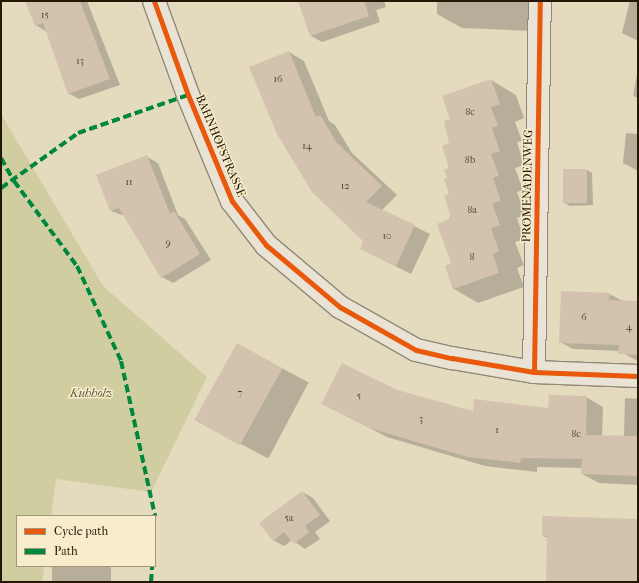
<!DOCTYPE html>
<style>
body{margin:0}
#map{position:relative;width:639px;height:583px;overflow:hidden;background:#e4dabe;font-family:"IM FELL French Canon",serif}
div>[style]{position:absolute}
.green>*{inset:0;background:#d0cda0}
.shadow>*{inset:0;background:#0003;transform-origin:0 0}
.building>*{inset:0;background:#d2c2ae;transform-origin:0 0}
.roads{filter:drop-shadow(1px 0 #908977) drop-shadow(-1px 0 #908977) drop-shadow(0 1px #908977) drop-shadow(0 -1px #908977)}
.minor>*{height:22px;margin:-11px;padding:0 11px;transform-origin:11px;border-radius:11px;background:#e8e3d5}
.quiet>*{height:4px;margin-top:-2px;transform-origin:0;background:repeating-linear-gradient(90deg,#00873e 0 8px,transparent 0 12px)}
.cycleway>*{height:5px;margin:-2.5px;padding:0 2.5px;transform-origin:2.5px;border-radius:2.5px;background:#e8590c}
span{translate:-50% -50%;white-space:nowrap;text-align:center;line-height:1.15;-webkit-text-stroke:3px #f7eccb;paint-order:stroke}
.number-label{font-size:10px;color:#52422f}
.number-label span{-webkit-text-stroke-width:0}
.street-label{font-size:12px;color:#261604}
.park-label{font-size:12px;color:#5c5232;font-style:italic}
.frame{position:absolute;inset:0;border:2px solid #261604;pointer-events:none}
.legend{position:absolute;left:16px;top:515px;width:140px;height:52px;box-sizing:border-box;background:#f7eccb;border:1px solid #a3967b;margin:0;padding:5px 7px;list-style:none;font-size:12px;color:#261604}
.legend li{display:flex;align-items:center;gap:8px;height:20px}
.legend b{width:20px;border:1px solid #a3967b}
</style>
<div id="map">
<div class="green">
<i style="clip-path:polygon(1px 114px,103px 286px,207px 377px,151px 492px,56px 479px,51px 516px,17px 516px,17px 566px,44px 566px,42px 582px,1px 582px)"></i>
</div>
<div class="shadow">
<i style="clip-path:polygon(26px 1px,87px 1px,120px 85px,79px 99px,68px 93px,47px 32px,36px 25px)"></i>
<i style="clip-path:polygon(299px 1px,384px 1px,386px 7px,376px 10px,380px 22px,322px 42px,311px 36px)"></i>
<i style="clip-path:polygon(437px 1px,533px 1px,532px 31px,462px 28px,437px 14px)"></i>
<i style="clip-path:polygon(630px 1px,638px 1px,638px 41px,622px 33px)"></i>
<i style="clip-path:polygon(289px 52px,304px 61px,329px 121px,335px 125px,352px 153px,397px 195px,382px 210px,430px 234px,411px 274px,361px 249px,365px 241px)"></i>
<i style="clip-path:polygon(638px 68px,638px 98px,633px 96px)"></i>
<i style="clip-path:polygon(491px 80px,516px 95px,524px 118px,515px 122px,522px 141px,517px 142px,524px 165px,515px 168px,523px 190px,517px 192px,525px 215px,517px 218px,524px 239px,515px 242px,524px 265px,517px 268px,524px 287px,478px 303px,454px 289px,448px 178px,451px 120px)"></i>
<i style="clip-path:polygon(626px 133px,638px 134px,638px 171px,623px 163px)"></i>
<i style="clip-path:polygon(147px 157px,158px 163px,178px 215px,185px 219px,211px 260px,173px 283px,162px 277px,125px 216px,111px 211px)"></i>
<i style="clip-path:polygon(587px 170px,592px 173px,593px 205px,570px 206px,565px 203px)"></i>
<i style="clip-path:polygon(609px 294px,623px 301px,638px 302px,638px 361px,619px 351px,573px 349px,560px 342px)"></i>
<i style="left:238px;top:345px;width:80px;height:86px;rotate:28deg"></i>
<i style="clip-path:polygon(397px 391px,474px 413px,549px 409px,586px 397px,603px 407px,602px 436px,624px 437px,625px 398px,638px 399px,638px 582px,547px 582px,548px 538px,543px 536px,638px 520px,638px 485px,599px 483px,582px 474px,583px 468px,537px 467px,537px 472px,485px 466px,387px 437px,323px 404px)"></i>
<i style="clip-path:polygon(302px 492px,313px 498px,330px 521px,315px 532px,320px 539px,305px 549px,292px 540px,284px 546px,273px 540px)"></i>
<i style="left:52px;top:566px;width:59px;height:16px"></i>
</div>
<div class="building">
<i style="clip-path:polygon(25px 1px,80px 1px,110px 79px,68px 94px,43px 23px,35px 26px)"></i>
<i style="clip-path:polygon(298px 1px,364px 1px,369px 16px,310px 36px)"></i>
<i style="clip-path:polygon(289px 51px,316px 117px,320px 115px,337px 143px,382px 186px,366px 202px,415px 225px,396px 266px,360px 249px,363px 241px,312px 192px,277px 134px,249px 67px)"></i>
<i style="clip-path:polygon(491px 79px,500px 104px,491px 107px,498px 126px,492px 128px,500px 151px,491px 154px,499px 176px,493px 178px,501px 201px,492px 203px,500px 225px,491px 228px,499px 251px,493px 254px,499px 273px,453px 289px,445px 266px,451px 263px,437px 224px,451px 218px,444px 195px,449px 194px,444px 179px,447px 178px,444px 170px,449px 168px,442px 146px,449px 143px,444px 121px,450px 119px,442px 96px)"></i>
<i style="clip-path:polygon(147px 155px,170px 214px,174px 211px,200px 254px,161px 278px,119px 208px,110px 211px,96px 175px)"></i>
<i style="left:563px;top:169px;width:24px;height:34px"></i>
<i style="clip-path:polygon(561px 291px,610px 293px,609px 300px,638px 301px,638px 355px,618px 354px,619px 345px,559px 343px)"></i>
<i style="left:237px;top:343px;width:52px;height:88px;rotate:29deg"></i>
<i style="clip-path:polygon(342px 363px,397px 390px,473px 411px,474px 399px,548px 408px,549px 395px,587px 396px,586px 435px,638px 436px,638px 476px,581px 474px,582px 459px,521px 458px,520px 463px,468px 457px,369px 428px,321px 404px)"></i>
<i style="clip-path:polygon(302px 491px,320px 515px,305px 526px,309px 532px,294px 544px,284px 532px,273px 541px,259px 523px)"></i>
<i style="clip-path:polygon(542px 516px,638px 519px,638px 582px,546px 582px,547px 536px,542px 536px)"></i>
</div>
<div class="roads">
<div class="minor">
<i style="left:154px;top:1px;width:100px;rotate:70.1deg"></i>
<i style="left:188px;top:95px;width:115px;rotate:67.5deg"></i>
<i style="left:232px;top:201px;width:56px;rotate:52.3deg"></i>
<i style="left:266px;top:245px;width:97px;rotate:40deg"></i>
<i style="left:340px;top:307px;width:87px;rotate:29.5deg"></i>
<i style="left:416px;top:350px;width:37px;rotate:13deg"></i>
<i style="left:452px;top:358px;width:83px;rotate:9.7deg"></i>
<i style="left:534px;top:372px;width:104px;rotate:2.2deg"></i>
<i style="left:534px;top:372px;width:371px;rotate:-89.1deg"></i>
</div>
</div>
<div class="quiet">
<i style="left:1px;top:158px;width:26px;rotate:61deg"></i>
<i style="left:14px;top:181px;width:106px;rotate:53.5deg"></i>
<i style="left:77px;top:266px;width:105px;rotate:65.1deg"></i>
<i style="left:121px;top:361px;width:159px;rotate:77.6deg"></i>
<i style="left:1px;top:188px;width:95px;rotate:-35.5deg"></i>
<i style="left:78px;top:133px;width:116px;rotate:-19.1deg"></i>
<i style="left:151px;top:582px;width:16px;rotate:-86deg"></i>
</div>
<div class="cycleway">
<i style="left:154px;top:1px;width:100px;rotate:70.1deg"></i>
<i style="left:188px;top:95px;width:115px;rotate:67.5deg"></i>
<i style="left:232px;top:201px;width:56px;rotate:52.3deg"></i>
<i style="left:266px;top:245px;width:97px;rotate:40deg"></i>
<i style="left:340px;top:307px;width:87px;rotate:29.5deg"></i>
<i style="left:416px;top:350px;width:37px;rotate:13deg"></i>
<i style="left:452px;top:358px;width:83px;rotate:9.7deg"></i>
<i style="left:534px;top:372px;width:104px;rotate:2.2deg"></i>
<i style="left:534px;top:372px;width:371px;rotate:-89.1deg"></i>
</div>
<div class="number-label">
<span style="left:45px;top:16px">15</span>
<span style="left:80px;top:62px">13</span>
<span style="left:278px;top:80px">16</span>
<span style="left:470px;top:113px">8c</span>
<span style="left:307px;top:147px">14</span>
<span style="left:470px;top:161px">8b</span>
<span style="left:129px;top:183px">11</span>
<span style="left:345px;top:187px">12</span>
<span style="left:472px;top:211px">8a</span>
<span style="left:387px;top:237px">10</span>
<span style="left:168px;top:244px">9</span>
<span style="left:472px;top:258px">8</span>
<span style="left:584px;top:318px">6</span>
<span style="left:629px;top:328px">4</span>
<span style="left:240px;top:394px">7</span>
<span style="left:359px;top:397px">5</span>
<span style="left:421px;top:420px">3</span>
<span style="left:497px;top:431px">1</span>
<span style="left:576px;top:435px">8c</span>
<span style="left:289px;top:519px">5a</span>
</div>
<div class="street-label">
<span style="left:220px;top:146px;rotate:67deg">BAHNHOFSTRASSE</span>
<span style="left:528px;top:186px;rotate:-89deg">PROMENADENWEG</span>
</div>
<div class="park-label">
<span style="left:91px;top:394px">Kuhholz</span>
</div>
<div class="frame"></div>
<ul class="legend">
<li><b style="height:5px;background:#e8590c"></b>Cycle path</li>
<li><b style="height:5px;background:#00873e"></b>Path</li>
</ul>
</div>
